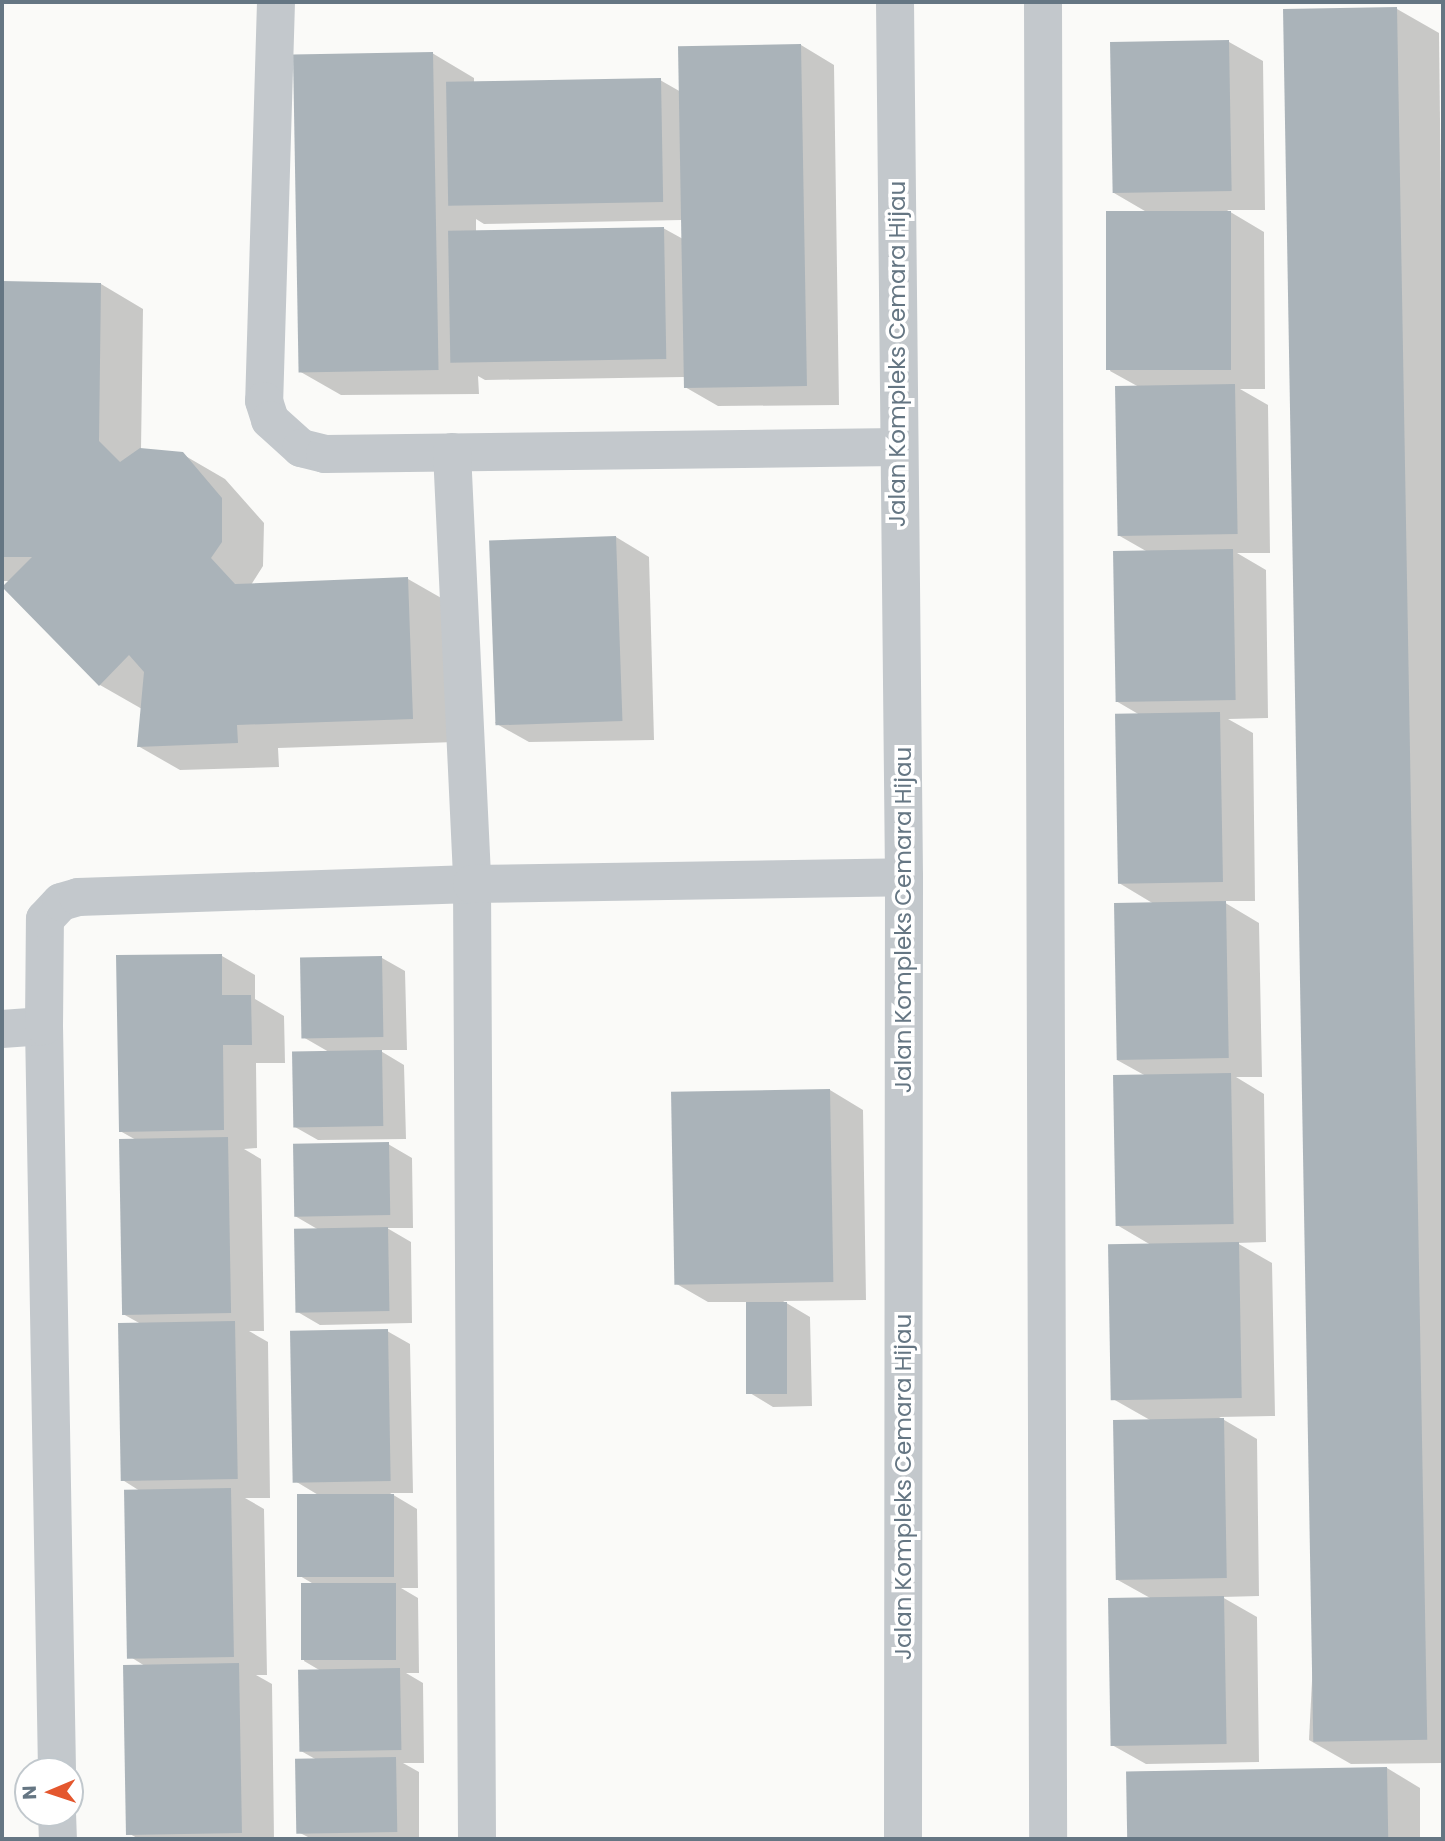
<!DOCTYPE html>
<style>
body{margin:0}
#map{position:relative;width:1445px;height:1841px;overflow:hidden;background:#fafaf8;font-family:Poppins,sans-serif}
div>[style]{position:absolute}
.shadow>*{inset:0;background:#0003}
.building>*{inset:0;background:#aab3b9;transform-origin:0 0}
.minor>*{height:38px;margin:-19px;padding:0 19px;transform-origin:19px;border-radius:19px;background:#c3c8cc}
span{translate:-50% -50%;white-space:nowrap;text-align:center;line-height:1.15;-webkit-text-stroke:7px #fff;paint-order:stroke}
.street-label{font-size:23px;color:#657683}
.frame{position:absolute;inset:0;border:4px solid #657683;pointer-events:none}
.north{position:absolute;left:14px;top:1757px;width:70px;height:70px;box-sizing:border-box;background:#fff;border:2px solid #c1c8cd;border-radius:50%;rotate:268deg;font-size:19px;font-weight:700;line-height:28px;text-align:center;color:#657683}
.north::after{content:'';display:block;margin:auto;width:24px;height:32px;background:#e4572e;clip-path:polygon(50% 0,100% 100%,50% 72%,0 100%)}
</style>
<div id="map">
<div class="shadow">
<i style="clip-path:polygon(1397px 9px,1439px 33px,1443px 379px,1443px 1763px,1351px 1764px,1309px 1740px)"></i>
<i style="clip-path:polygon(1229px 42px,1263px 61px,1265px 210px,1227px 210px,1264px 232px,1265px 389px,1240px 389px,1268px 405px,1270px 553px,1237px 553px,1266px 570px,1268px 718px,1228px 719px,1253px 733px,1255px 901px,1222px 901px,1259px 923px,1262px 1077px,1236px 1077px,1264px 1094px,1266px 1242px,1237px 1243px,1272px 1263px,1275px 1416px,1219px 1417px,1257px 1439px,1259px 1596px,1222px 1597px,1257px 1617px,1259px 1762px,1146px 1764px,1112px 1745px,1152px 1599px,1116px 1579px,1150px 1420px,1113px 1399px,1151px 1245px,1117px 1225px,1146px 1076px,1117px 1060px,1154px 904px,1119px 883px,1140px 715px,1116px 701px,1146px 551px,1118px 535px,1139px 387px,1110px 371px,1150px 214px,1114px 193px)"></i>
<i style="clip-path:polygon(evenodd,801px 45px,834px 65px,839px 405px,718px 406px,685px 387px,684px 377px,485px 380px,478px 376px,479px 394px,341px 395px,299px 371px,432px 53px,474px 78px,474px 82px,660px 80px,681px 92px,801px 45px,476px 219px,484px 224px,682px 220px,683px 239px,663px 228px,476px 231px,476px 219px)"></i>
<i style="clip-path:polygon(2px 283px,101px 284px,143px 309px,141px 450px,182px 454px,225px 479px,264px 523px,263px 566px,251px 585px,408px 579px,450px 603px,455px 742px,278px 748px,279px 767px,180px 770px,138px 746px,142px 709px,100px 685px,10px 581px,2px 581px)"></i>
<i style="clip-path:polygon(616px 537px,649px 557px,654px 740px,529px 742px,495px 723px)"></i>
<i style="clip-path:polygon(222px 956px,255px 975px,255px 999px,284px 1016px,285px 1063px,256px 1063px,257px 1148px,244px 1149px,261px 1159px,264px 1331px,249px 1331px,268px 1342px,270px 1498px,245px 1498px,264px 1509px,267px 1675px,256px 1675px,272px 1684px,274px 1839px,139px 1839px,128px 1833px,145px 1666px,129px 1656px,140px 1491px,121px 1479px,141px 1324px,123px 1314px,138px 1141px,120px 1131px)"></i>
<i style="clip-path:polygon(382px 958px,405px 971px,407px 1050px,379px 1050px,404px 1065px,406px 1139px,318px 1140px,295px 1127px,329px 1052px,303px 1037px)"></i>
<i style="clip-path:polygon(830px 1090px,863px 1110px,866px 1300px,783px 1301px,810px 1317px,812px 1406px,773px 1407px,750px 1393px,748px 1302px,708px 1302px,675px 1283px)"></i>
<i style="clip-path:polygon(388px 1144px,412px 1158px,413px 1228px,387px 1228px,411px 1242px,412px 1323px,320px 1325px,296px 1311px,319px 1230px,295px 1216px)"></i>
<i style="clip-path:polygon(387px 1331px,410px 1344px,413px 1493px,390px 1493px,417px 1509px,418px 1588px,401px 1588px,418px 1598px,419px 1673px,406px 1673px,423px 1683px,424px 1763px,403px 1763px,419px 1772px,419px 1839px,312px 1839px,298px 1832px,317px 1760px,301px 1751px,321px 1671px,304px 1661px,317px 1586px,300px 1576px,320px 1496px,295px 1481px)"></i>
<i style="clip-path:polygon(1387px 1768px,1420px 1788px,1420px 1839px,1129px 1839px,1128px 1772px)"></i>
</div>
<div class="building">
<i style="left:1397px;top:7px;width:1733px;height:114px;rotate:89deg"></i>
<i style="left:1229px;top:40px;width:151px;height:119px;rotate:89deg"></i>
<i style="left:801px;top:44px;width:342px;height:123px;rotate:89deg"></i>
<i style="left:433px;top:52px;width:318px;height:140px;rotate:89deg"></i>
<i style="left:661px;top:78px;width:124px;height:215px;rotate:89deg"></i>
<i style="left:1231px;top:211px;width:159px;height:125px;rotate:90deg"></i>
<i style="left:664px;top:227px;width:132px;height:216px;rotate:89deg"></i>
<i style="clip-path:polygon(2px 281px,101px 283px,99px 441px,120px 462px,140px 448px,183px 452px,222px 498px,222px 542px,211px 558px,235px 584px,408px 577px,413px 719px,237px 725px,238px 743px,137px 747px,144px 672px,129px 655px,99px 686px,2px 587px,32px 557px,2px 557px)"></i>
<i style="left:1235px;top:384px;width:150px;height:120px;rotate:89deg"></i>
<i style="left:616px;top:536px;width:185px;height:127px;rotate:88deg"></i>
<i style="left:1233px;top:549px;width:151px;height:120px;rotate:89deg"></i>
<i style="left:1220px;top:712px;width:170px;height:105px;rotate:89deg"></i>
<i style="left:1226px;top:901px;width:157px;height:112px;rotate:89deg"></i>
<i style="clip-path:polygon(222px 954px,222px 995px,251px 995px,252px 1045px,223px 1045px,224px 1130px,119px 1132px,116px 955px)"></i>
<i style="left:382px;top:956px;width:81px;height:82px;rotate:89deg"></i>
<i style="left:382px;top:1050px;width:76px;height:90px;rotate:89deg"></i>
<i style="left:1231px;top:1073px;width:151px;height:118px;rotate:89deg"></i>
<i style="left:830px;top:1089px;width:193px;height:159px;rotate:89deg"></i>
<i style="left:228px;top:1137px;width:176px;height:109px;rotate:89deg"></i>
<i style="left:389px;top:1142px;width:73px;height:96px;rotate:89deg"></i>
<i style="left:388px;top:1227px;width:84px;height:94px;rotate:89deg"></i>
<i style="left:1239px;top:1242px;width:156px;height:131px;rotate:89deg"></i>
<i style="left:746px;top:1302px;width:41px;height:92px"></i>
<i style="left:235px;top:1321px;width:158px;height:117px;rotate:89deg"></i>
<i style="left:388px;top:1329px;width:152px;height:98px;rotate:89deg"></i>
<i style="left:1224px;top:1418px;width:160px;height:111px;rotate:89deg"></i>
<i style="left:231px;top:1488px;width:169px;height:107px;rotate:89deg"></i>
<i style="left:297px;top:1494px;width:97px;height:83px"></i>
<i style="left:396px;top:1583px;width:77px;height:95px;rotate:90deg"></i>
<i style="left:1224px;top:1596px;width:148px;height:116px;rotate:89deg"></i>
<i style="left:239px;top:1663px;width:170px;height:116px;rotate:89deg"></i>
<i style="left:400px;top:1668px;width:82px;height:102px;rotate:89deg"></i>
<i style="left:396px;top:1757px;width:75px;height:101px;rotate:89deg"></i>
<i style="left:1387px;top:1767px;width:72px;height:261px;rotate:89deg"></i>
</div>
<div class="minor">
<i style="left:276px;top:2px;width:399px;rotate:91.7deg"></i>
<i style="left:264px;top:401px;width:20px;rotate:72deg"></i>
<i style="left:270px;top:420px;width:42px;rotate:42.1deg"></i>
<i style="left:301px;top:448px;width:25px;rotate:14deg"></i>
<i style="left:325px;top:454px;width:573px;rotate:-0.7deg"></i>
<i style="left:895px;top:2px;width:875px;rotate:89.41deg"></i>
<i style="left:904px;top:877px;width:962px;rotate:90.06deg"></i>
<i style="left:1043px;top:2px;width:1837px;rotate:89.84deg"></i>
<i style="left:452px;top:452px;width:432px;rotate:87.3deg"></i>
<i style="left:472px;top:884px;width:955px;rotate:89.7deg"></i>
<i style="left:44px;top:1026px;width:745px;rotate:89deg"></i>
<i style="left:2px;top:1029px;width:42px;rotate:-4.1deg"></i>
<i style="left:44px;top:1026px;width:107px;rotate:-89.5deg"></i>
<i style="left:45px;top:919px;width:23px;rotate:-47deg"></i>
<i style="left:61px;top:902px;width:18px;rotate:-16deg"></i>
<i style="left:78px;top:897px;width:394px;rotate:-1.9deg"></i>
<i style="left:472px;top:884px;width:432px;rotate:-0.9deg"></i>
<i style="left:57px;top:1813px;width:26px;rotate:88deg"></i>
</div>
<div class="street-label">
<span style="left:897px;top:354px;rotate:-90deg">Jalan Kompleks Cemara Hijau</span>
<span style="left:903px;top:920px;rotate:-90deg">Jalan Kompleks Cemara Hijau</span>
<span style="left:903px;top:1487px;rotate:-90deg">Jalan Kompleks Cemara Hijau</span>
</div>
<div class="frame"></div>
<div class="north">N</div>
</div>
